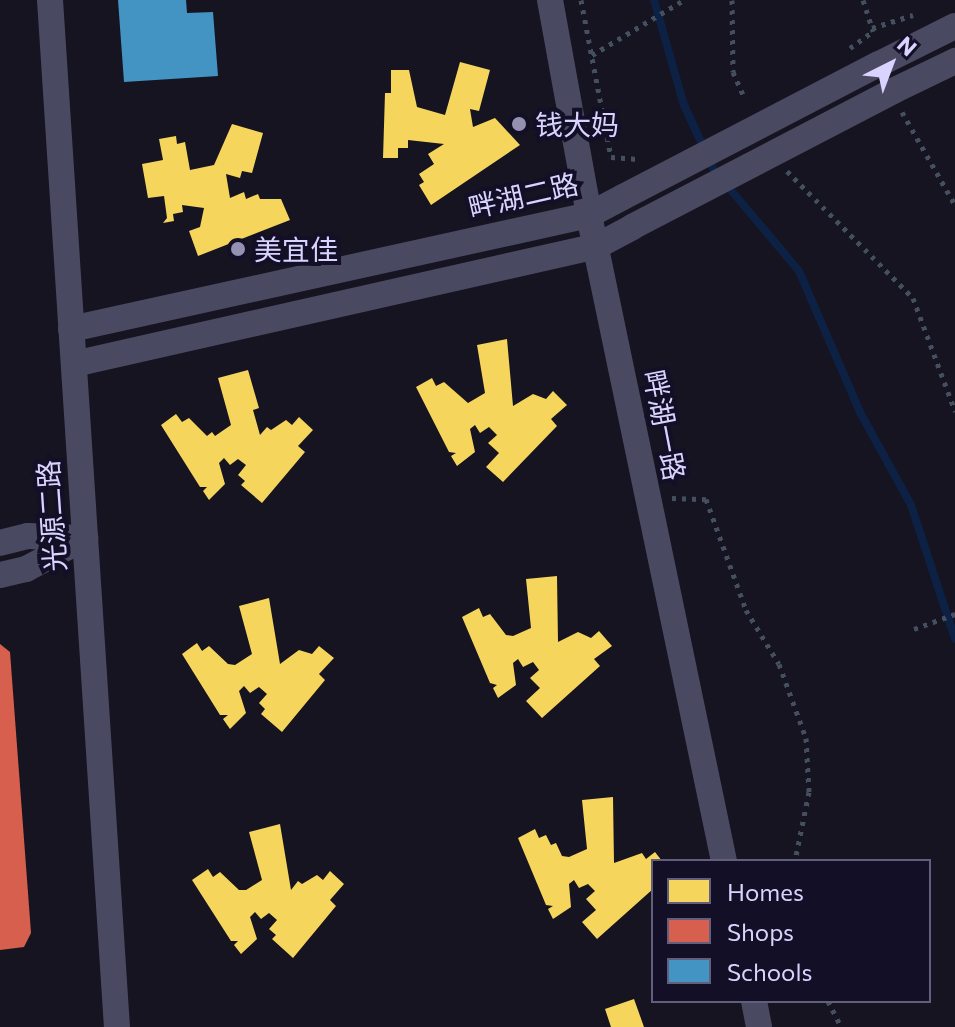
<!DOCTYPE html>
<meta charset="utf-8">
<style>
body{margin:0}
#map{position:relative;width:955px;height:1027px;overflow:hidden;background:#161421;font-family:Commissioner,"Noto Sans SC",sans-serif}
div>[style]{position:absolute}
.homes>*{inset:0;background:#f6d55c}
.shops>*{inset:0;background:#d6604d}
.schools>*{inset:0;background:#4393c3}
.stream>*{height:8px;margin:-4px;padding:0 4px;transform-origin:4px;border-radius:4px;background:#0d2144}
.path>*{height:5px;margin-top:-2.5px;transform-origin:0;background:repeating-linear-gradient(90deg,#44505f 0 4px,transparent 0 10px)}
.minor>*{height:26px;margin:-13px;padding:0 13px;transform-origin:13px;border-radius:13px;background:#4a4962}
.minor-bridge>*{height:26px;margin:-13px;padding:0 13px;transform-origin:13px;border-radius:13px;background:#4a4962}
.dots>*{width:22px;height:22px;translate:-50% -50%;box-sizing:border-box;border:4px solid #130f26;border-radius:50%}
span{translate:-50% -50%;white-space:nowrap;text-align:center;line-height:1.15;-webkit-text-stroke:8px #130f26;paint-order:stroke}
.poi-label{font-size:28px;color:#d9d4ff}
.left{translate:0 -50%;text-align:left}
.street-label{font-size:28px;color:#d9d4ff}
.legend{position:absolute;left:651px;top:859px;width:280px;height:144px;box-sizing:border-box;background:#130f26;border:2px solid #625e7d;margin:0;padding:10px 14px;list-style:none;font-size:24px;color:#d9d4ff}
.legend li{display:flex;align-items:center;gap:16px;height:40px}
.legend b{width:40px;border:2px solid #625e7d}
.north{position:absolute;left:851px;top:24px;width:80px;height:80px;-webkit-text-stroke:6px #130f26;paint-order:stroke;rotate:42deg;font-size:22px;font-weight:700;line-height:32px;text-align:center;color:#d9d4ff}
.north::after{content:'';display:block;margin:auto;width:28px;height:36px;background:#d9d4ff;clip-path:polygon(50% 0,100% 100%,50% 72%,0 100%)}
</style>
<div id="map">
<div class="homes">
<i style="clip-path:polygon(460px 62px,490px 70px,479px 111px,470px 109px,473px 127px,495px 118px,520px 145px,431px 205px,419px 185px,424px 182px,419px 174px,434px 164px,428px 154px,444px 144px,408px 140px,408px 148px,398px 148px,398px 158px,383px 158px,385px 93px,391px 93px,391px 70px,409px 70px,417px 107px,445px 115px)"></i>
<i style="clip-path:polygon(232px 124px,263px 133px,252px 173px,242px 171px,240px 178px,226px 174px,230px 198px,244px 192px,246px 199px,258px 194px,260px 199px,281px 199px,290px 220px,198px 256px,189px 231px,200px 227px,204px 208px,182px 205px,183px 212px,173px 214px,174px 221px,163px 223px,167px 218px,164px 196px,148px 198px,142px 164px,163px 160px,159px 139px,176px 136px,177px 144px,185px 142px,190px 170px,214px 165px)"></i>
<i style="clip-path:polygon(507px 339px,513px 406px,533px 394px,546px 399px,553px 391px,567px 405px,551px 419px,557px 426px,503px 482px,486px 467px,499px 453px,488px 443px,497px 435px,489px 427px,480px 433px,475px 425px,470px 429px,475px 452px,457px 466px,451px 456px,456px 453px,449px 452px,416px 387px,432px 378px,436px 386px,444px 382px,468px 403px,485px 393px,477px 345px)"></i>
<i style="clip-path:polygon(248px 370px,259px 408px,253px 410px,260px 435px,267px 427px,271px 430px,286px 420px,292px 425px,299px 417px,313px 430px,298px 446px,305px 452px,262px 503px,241px 485px,245px 481px,238px 475px,246px 465px,238px 459px,230px 465px,224px 458px,219px 463px,225px 484px,209px 500px,203px 491px,207px 487px,200px 487px,161px 425px,176px 414px,182px 422px,189px 418px,207px 436px,212px 432px,215px 436px,231px 425px,218px 378px)"></i>
<i style="clip-path:polygon(557px 576px,558px 642px,578px 632px,591px 638px,599px 631px,612px 646px,594px 659px,600px 666px,542px 718px,526px 701px,540px 688px,530px 678px,539px 670px,533px 662px,523px 667px,518px 659px,513px 663px,516px 685px,498px 698px,493px 688px,497px 685px,490px 683px,462px 617px,479px 608px,483px 617px,490px 614px,506px 635px,513px 636px,531px 628px,526px 579px)"></i>
<i style="clip-path:polygon(269px 598px,280px 664px,299px 650px,312px 654px,319px 646px,334px 658px,319px 674px,325px 680px,282px 732px,261px 714px,265px 709px,259px 703px,267px 694px,259px 687px,250px 693px,244px 686px,239px 691px,246px 713px,230px 729px,223px 719px,228px 715px,220px 715px,182px 654px,197px 643px,202px 651px,209px 646px,228px 664px,235px 665px,252px 654px,239px 606px)"></i>
<i style="clip-path:polygon(613px 797px,614px 863px,642px 853px,646px 859px,655px 852px,662px 861px,653px 861px,653px 889px,597px 939px,582px 922px,596px 910px,586px 899px,595px 891px,588px 884px,579px 888px,574px 880px,569px 884px,571px 907px,553px 919px,548px 909px,553px 906px,546px 905px,518px 838px,535px 829px,539px 838px,546px 835px,551px 845px,556px 843px,562px 856px,569px 857px,587px 849px,582px 800px)"></i>
<i style="clip-path:polygon(280px 824px,291px 890px,298px 881px,302px 884px,317px 875px,323px 880px,330px 871px,344px 884px,330px 900px,336px 906px,293px 958px,272px 939px,276px 935px,269px 929px,277px 920px,269px 913px,261px 919px,255px 912px,250px 917px,257px 939px,241px 954px,234px 945px,238px 941px,231px 941px,192px 880px,208px 869px,213px 877px,220px 872px,239px 890px,246px 890px,262px 880px,249px 832px)"></i>
<i style="clip-path:polygon(634px 999px,644px 1027px,611px 1027px,605px 1009px)"></i>
</div>
<div class="shops">
<i style="clip-path:polygon(0 644px,10px 652px,31px 933px,24px 947px,0 950px)"></i>
</div>
<div class="schools">
<i style="clip-path:polygon(118px 0,186px 0,187px 13px,213px 12px,218px 76px,124px 82px)"></i>
</div>
<div class="stream">
<i style="left:654px;top:0;width:109px;rotate:74.1deg"></i>
<i style="left:684px;top:105px;width:72px;rotate:65.2deg"></i>
<i style="left:714px;top:170px;width:132px;rotate:49.9deg"></i>
<i style="left:799px;top:271px;width:156px;rotate:66.6deg"></i>
<i style="left:861px;top:414px;width:104px;rotate:61.2deg"></i>
<i style="left:911px;top:505px;width:141px;rotate:71.8deg"></i>
</div>
<div class="path">
<i style="left:581px;top:0;width:160px;rotate:79.2deg"></i>
<i style="left:611px;top:157px;width:27px;rotate:4deg"></i>
<i style="left:732px;top:0;width:72px;rotate:89.2deg"></i>
<i style="left:733px;top:72px;width:24px;rotate:66deg"></i>
<i style="left:863px;top:0;width:33px;rotate:72deg"></i>
<i style="left:872px;top:28px;width:43px;rotate:-17.6deg"></i>
<i style="left:850px;top:48px;width:29px;rotate:-36deg"></i>
<i style="left:592px;top:55px;width:107px;rotate:-30.9deg"></i>
<i style="left:902px;top:112px;width:107px;rotate:60.3deg"></i>
<i style="left:787px;top:171px;width:179px;rotate:45.2deg"></i>
<i style="left:913px;top:298px;width:121px;rotate:69.6deg"></i>
<i style="left:672px;top:498px;width:34px;rotate:2deg"></i>
<i style="left:706px;top:499px;width:118px;rotate:70.2deg"></i>
<i style="left:746px;top:610px;width:63px;rotate:58.6deg"></i>
<i style="left:779px;top:664px;width:79px;rotate:70deg"></i>
<i style="left:806px;top:738px;width:54px;rotate:86.8deg"></i>
<i style="left:809px;top:792px;width:70px;rotate:101.5deg"></i>
<i style="left:914px;top:629px;width:44px;rotate:-20.1deg"></i>
<i style="left:828px;top:1001px;width:29px;rotate:63deg"></i>
</div>
<div class="minor">
<i style="left:50px;top:0;width:1029px;rotate:86.27deg"></i>
<i style="left:550px;top:0;width:219px;rotate:79.7deg"></i>
<i style="left:589px;top:215px;width:660px;rotate:78.2deg"></i>
<i style="left:879px;top:64px;width:85px;rotate:-26.6deg"></i>
<i style="left:895px;top:90px;width:67px;rotate:-25.8deg"></i>
<i style="left:71px;top:329px;width:530px;rotate:-12.41deg"></i>
<i style="left:589px;top:215px;width:38px;rotate:-28deg"></i>
<i style="left:74px;top:364px;width:536px;rotate:-12.71deg"></i>
<i style="left:597px;top:246px;width:40px;rotate:-28deg"></i>
<i style="left:0;top:543px;width:29px;rotate:-14deg"></i>
<i style="left:28px;top:536px;width:53px;rotate:2.2deg"></i>
<i style="left:0;top:575px;width:27px;rotate:-13deg"></i>
<i style="left:26px;top:569px;width:67px;rotate:-27.7deg"></i>
<i style="left:754px;top:1001px;width:26px;rotate:79deg"></i>
</div>
<div class="minor-bridge">
<i style="left:623px;top:197px;width:288px;rotate:-27.5deg"></i>
<i style="left:632px;top:227px;width:297px;rotate:-27.5deg"></i>
</div>
<div class="dots">
<i style="left:519px;top:124px;background:#9591b1"></i>
<i style="left:238px;top:249px;background:#9591b1"></i>
</div>
<div class="poi-label">
<span class="left" style="left:535px;top:124px">钱大妈</span>
<span class="left" style="left:254px;top:249px">美宜佳</span>
</div>
<div class="street-label">
<span style="left:523px;top:195px;rotate:-13deg">畔湖二路</span>
<span style="left:665px;top:425px;rotate:79deg">畔湖一路</span>
<span style="left:51px;top:516px;rotate:-94deg">光源二路</span>
</div>
<ul class="legend">
<li><b style="height:22px;background:#f6d55c"></b>Homes</li>
<li><b style="height:22px;background:#d6604d"></b>Shops</li>
<li><b style="height:22px;background:#4393c3"></b>Schools</li>
</ul>
<div class="north">N</div>
</div>
